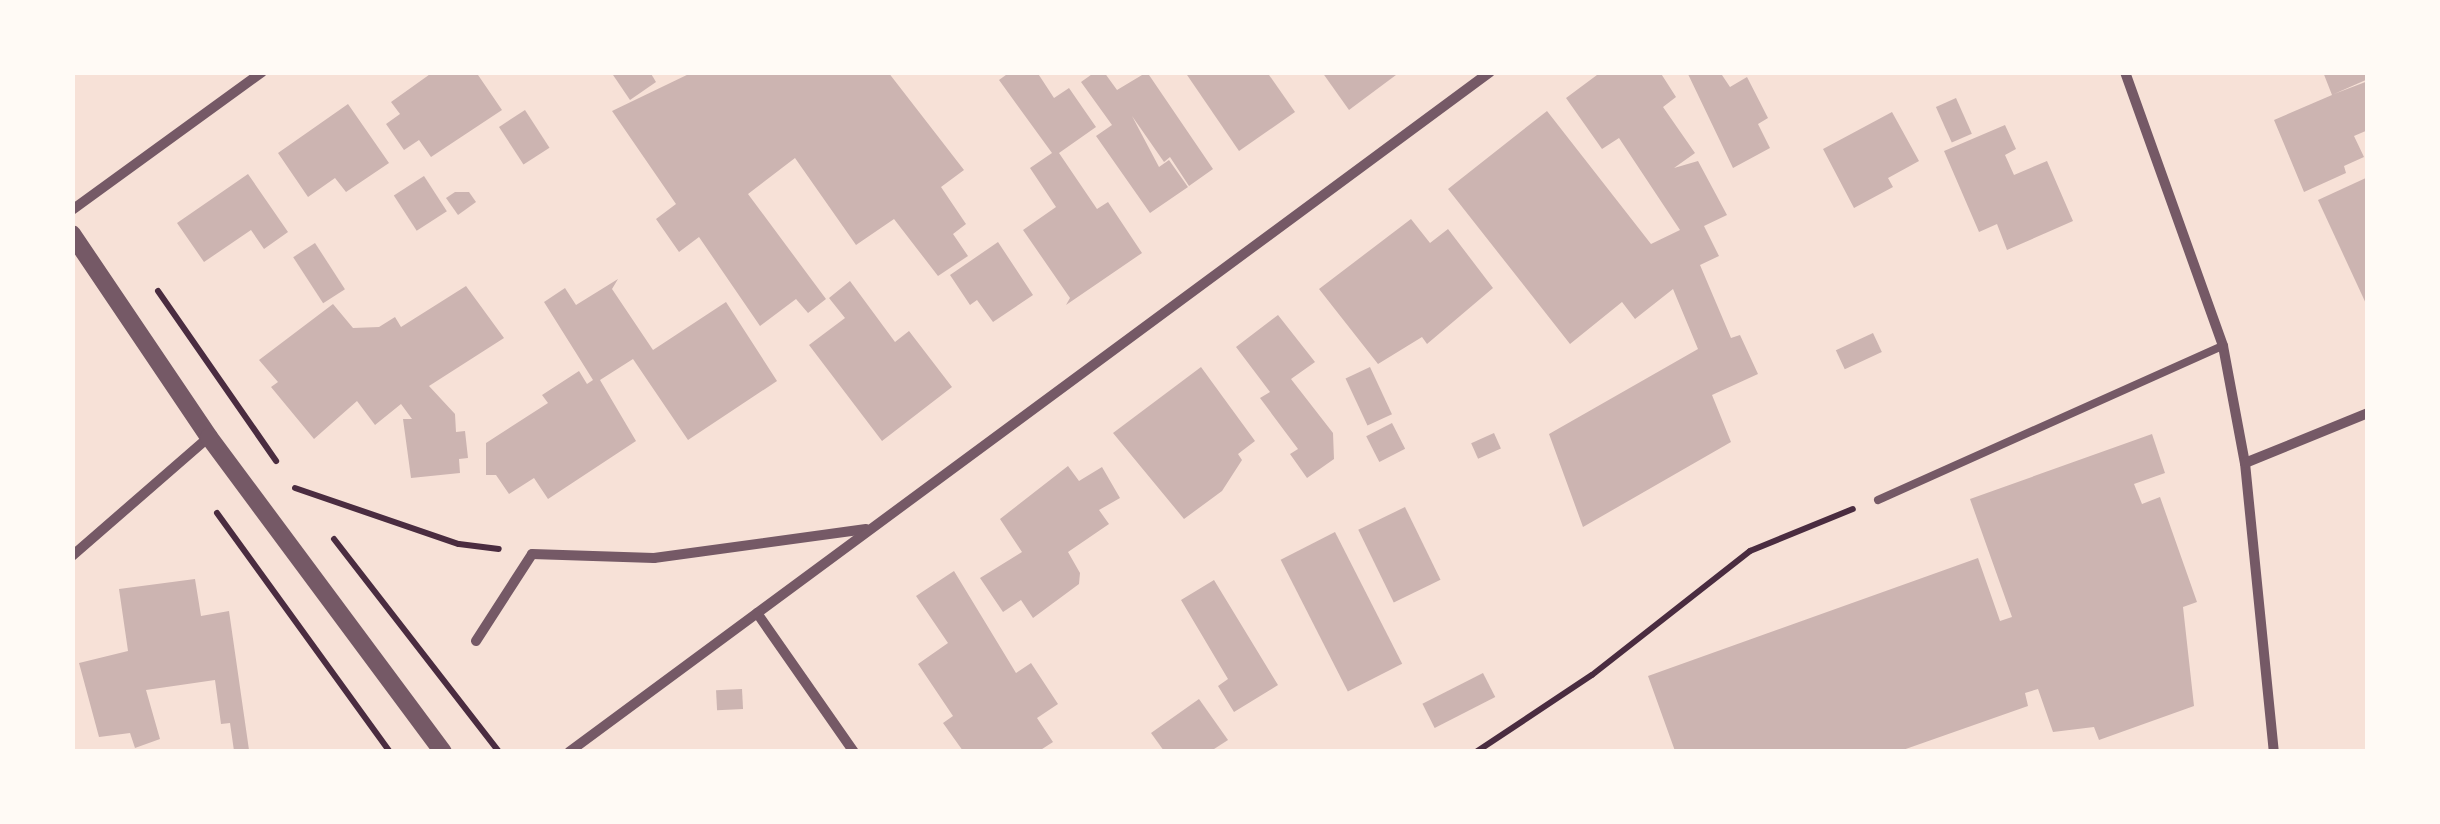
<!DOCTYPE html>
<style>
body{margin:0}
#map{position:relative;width:2440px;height:824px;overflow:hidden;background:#f7e1d7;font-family:"Exo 2",sans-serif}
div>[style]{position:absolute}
.building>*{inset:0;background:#ccb4b1;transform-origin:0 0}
.path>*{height:6px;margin:-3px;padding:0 3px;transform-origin:3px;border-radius:3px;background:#4a2c40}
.service>*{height:8px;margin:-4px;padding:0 4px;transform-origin:4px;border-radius:4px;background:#755966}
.minor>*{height:10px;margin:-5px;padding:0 5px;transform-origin:5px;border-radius:5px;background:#755966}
.tertiary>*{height:18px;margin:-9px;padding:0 9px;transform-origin:9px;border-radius:9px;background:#755966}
span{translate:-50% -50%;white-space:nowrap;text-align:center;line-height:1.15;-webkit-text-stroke:8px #fffaf5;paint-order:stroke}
.frame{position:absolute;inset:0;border:75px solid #fffaf5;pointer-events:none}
</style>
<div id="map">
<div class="building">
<i style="clip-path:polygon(433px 72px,476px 72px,502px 110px,431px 157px,419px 140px,404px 150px,386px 124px,400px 114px,391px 102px)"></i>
<i style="clip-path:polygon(611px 72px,650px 72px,656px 82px,630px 100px)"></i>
<i style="clip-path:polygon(693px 72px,888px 72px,964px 170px,941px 187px,966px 224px,953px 234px,968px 256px,938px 276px,894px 219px,856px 245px,795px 158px,748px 194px,826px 299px,808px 313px,796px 299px,760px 326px,699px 237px,679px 252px,656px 219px,676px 204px,612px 111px)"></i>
<i style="clip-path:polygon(1010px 72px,1037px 72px,1054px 98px,1069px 88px,1096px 127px,1059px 153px,1097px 209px,1108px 202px,1142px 253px,1066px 305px,1070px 298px,1023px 230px,1056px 207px,1030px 168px,1052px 153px,999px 80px)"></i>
<i style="clip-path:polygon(1095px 72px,1104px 72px,1117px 90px,1147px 72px,1213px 169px,1189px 186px,1170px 157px,1164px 162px,1132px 116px,1159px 167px,1169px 160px,1188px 187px,1150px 213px,1096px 136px,1112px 125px,1081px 82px)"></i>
<i style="clip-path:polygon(1185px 72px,1267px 72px,1295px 112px,1239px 151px)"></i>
<i style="clip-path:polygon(1322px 72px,1400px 72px,1349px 110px)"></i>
<i style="clip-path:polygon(1601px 72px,1660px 72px,1676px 97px,1663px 107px,1695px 153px,1674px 168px,1698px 161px,1727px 215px,1704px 226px,1719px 256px,1700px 265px,1731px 338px,1740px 335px,1758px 374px,1712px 395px,1731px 442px,1583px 527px,1549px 434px,1698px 349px,1673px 289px,1635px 319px,1622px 302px,1570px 344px,1448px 189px,1547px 111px,1651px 244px,1680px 230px,1619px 138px,1602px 149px,1566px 98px)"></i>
<i style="clip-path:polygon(1687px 72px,1720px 72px,1730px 87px,1747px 77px,1768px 118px,1758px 124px,1770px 148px,1733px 168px)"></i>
<i style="clip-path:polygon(2323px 72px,2368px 72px,2368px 79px,2334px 94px,2368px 81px,2368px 130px,2354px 136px,2364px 157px,2344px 166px,2346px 173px,2304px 192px,2274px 120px,2332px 95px)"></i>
<i style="left:1956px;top:98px;width:39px;height:22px;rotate:66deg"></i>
<i style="clip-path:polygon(348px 104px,389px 163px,346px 192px,335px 178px,308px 197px,278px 153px)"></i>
<i style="left:525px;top:110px;width:45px;height:31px;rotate:57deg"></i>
<i style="clip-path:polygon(1892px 112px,1919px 161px,1888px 178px,1893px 187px,1854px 208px,1823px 149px)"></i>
<i style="clip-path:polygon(2005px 125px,2016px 149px,2005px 155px,2014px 175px,2047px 161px,2073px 221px,2007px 250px,1997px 224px,1979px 232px,1944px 151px)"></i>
<i style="clip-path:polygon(248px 174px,288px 232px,264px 249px,251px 230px,204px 262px,177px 223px)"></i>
<i style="left:424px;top:176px;width:42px;height:36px;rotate:57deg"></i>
<i style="clip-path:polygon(2368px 177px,2368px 308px,2318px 200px)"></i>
<i style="clip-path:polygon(455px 192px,469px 192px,476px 202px,458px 215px,446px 198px)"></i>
<i style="clip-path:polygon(1411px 219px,1430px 243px,1448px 229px,1493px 288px,1427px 344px,1422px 337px,1378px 364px,1319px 289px)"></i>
<i style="clip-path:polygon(998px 242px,1033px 295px,993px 322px,977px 300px,970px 305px,950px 275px)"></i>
<i style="left:315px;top:243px;width:55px;height:26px;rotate:57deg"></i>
<i style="clip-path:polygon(618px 279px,612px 289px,653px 350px,726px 302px,777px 381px,688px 440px,633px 359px,600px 380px,636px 441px,548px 499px,534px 478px,509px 494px,496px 475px,486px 475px,486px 443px,548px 403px,542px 395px,579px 371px,587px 384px,593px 380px,544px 302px,565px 288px,576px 305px)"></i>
<i style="clip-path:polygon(850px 281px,895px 342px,909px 331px,952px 387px,882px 441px,809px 345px,845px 318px,829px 298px)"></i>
<i style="clip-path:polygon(466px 286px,504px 338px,429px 386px,455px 414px,456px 432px,465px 431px,468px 458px,459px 459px,460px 473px,411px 478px,403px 419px,412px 419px,401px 404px,375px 425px,357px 401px,314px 439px,271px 387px,278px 382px,259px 360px,333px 304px,353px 328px,379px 327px,395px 317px,401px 327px)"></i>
<i style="clip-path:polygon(1278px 315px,1315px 362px,1291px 379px,1333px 433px,1334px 459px,1307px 478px,1290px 454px,1298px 449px,1260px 398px,1270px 392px,1236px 347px)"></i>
<i style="left:1873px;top:333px;width:21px;height:41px;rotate:65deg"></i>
<i style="clip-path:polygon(1201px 367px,1255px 441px,1238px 454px,1242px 460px,1222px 491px,1184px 519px,1113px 433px)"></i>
<i style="left:1370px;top:367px;width:52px;height:27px;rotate:65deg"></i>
<i style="left:1392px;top:423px;width:29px;height:29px;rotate:63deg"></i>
<i style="left:1494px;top:433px;width:17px;height:25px;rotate:66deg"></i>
<i style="clip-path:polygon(2152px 434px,2165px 473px,2134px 484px,2142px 504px,2160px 497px,2197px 602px,2183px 607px,2194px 706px,2099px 740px,2094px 727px,2053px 732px,2038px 689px,2025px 693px,2028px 706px,1900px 751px,1675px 751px,1648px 676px,1978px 558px,2000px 621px,2012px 617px,1970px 499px)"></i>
<i style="clip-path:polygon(1068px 466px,1079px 481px,1102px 467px,1120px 498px,1099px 510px,1109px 524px,1068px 552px,1080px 573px,1079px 584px,1033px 618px,1021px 600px,1003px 612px,980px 578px,1022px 552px,1000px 519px)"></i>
<i style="left:1405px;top:507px;width:81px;height:52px;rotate:64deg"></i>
<i style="left:1335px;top:532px;width:148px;height:61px;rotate:63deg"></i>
<i style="clip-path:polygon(954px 571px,1016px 673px,1031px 663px,1058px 704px,1037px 718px,1053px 742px,1039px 751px,963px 751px,943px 723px,953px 716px,918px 664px,948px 643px,916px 596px)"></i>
<i style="clip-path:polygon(195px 579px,201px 616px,229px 611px,249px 750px,234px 751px,230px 723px,221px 724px,215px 680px,146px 690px,160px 739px,135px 748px,130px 733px,99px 737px,79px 663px,128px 651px,119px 589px)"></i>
<i style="clip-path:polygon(1214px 580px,1278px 685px,1234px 712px,1218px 686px,1228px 679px,1181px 600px)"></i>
<i style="left:1483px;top:673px;width:27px;height:68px;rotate:63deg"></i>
<i style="left:742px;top:689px;width:20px;height:26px;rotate:87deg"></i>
<i style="clip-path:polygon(1199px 699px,1228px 740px,1211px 751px,1164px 751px,1151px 733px)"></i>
</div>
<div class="path">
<i style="left:158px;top:291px;width:207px;rotate:55.2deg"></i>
<i style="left:295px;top:488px;width:173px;rotate:18.9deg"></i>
<i style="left:459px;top:544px;width:40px;rotate:7.1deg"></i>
<i style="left:217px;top:513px;width:295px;rotate:54.1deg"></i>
<i style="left:334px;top:539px;width:269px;rotate:52.2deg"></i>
<i style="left:1476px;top:752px;width:139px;rotate:-33.6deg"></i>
<i style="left:1592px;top:675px;width:201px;rotate:-38.1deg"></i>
<i style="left:1750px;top:551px;width:111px;rotate:-22.2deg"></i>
</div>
<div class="service">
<i style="left:1878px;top:500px;width:378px;rotate:-24.1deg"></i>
</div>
<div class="minor">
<i style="left:2125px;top:72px;width:291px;rotate:70.3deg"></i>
<i style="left:2223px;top:346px;width:119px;rotate:79.4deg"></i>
<i style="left:2245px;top:463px;width:290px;rotate:84.3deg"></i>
<i style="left:72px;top:210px;width:235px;rotate:-36deg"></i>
<i style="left:2245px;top:463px;width:133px;rotate:-22.1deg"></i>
<i style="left:72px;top:556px;width:181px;rotate:-41deg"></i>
<i style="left:757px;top:613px;width:169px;rotate:55.1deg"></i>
<i style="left:476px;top:641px;width:103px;rotate:-57.2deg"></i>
<i style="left:532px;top:554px;width:122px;rotate:1.9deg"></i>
<i style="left:654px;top:558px;width:214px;rotate:-7.8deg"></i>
<i style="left:569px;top:752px;width:1145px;rotate:-36.44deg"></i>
</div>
<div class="tertiary">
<i style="left:72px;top:234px;width:245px;rotate:56deg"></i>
<i style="left:209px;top:437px;width:392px;rotate:53.4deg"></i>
</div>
<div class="frame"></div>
</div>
